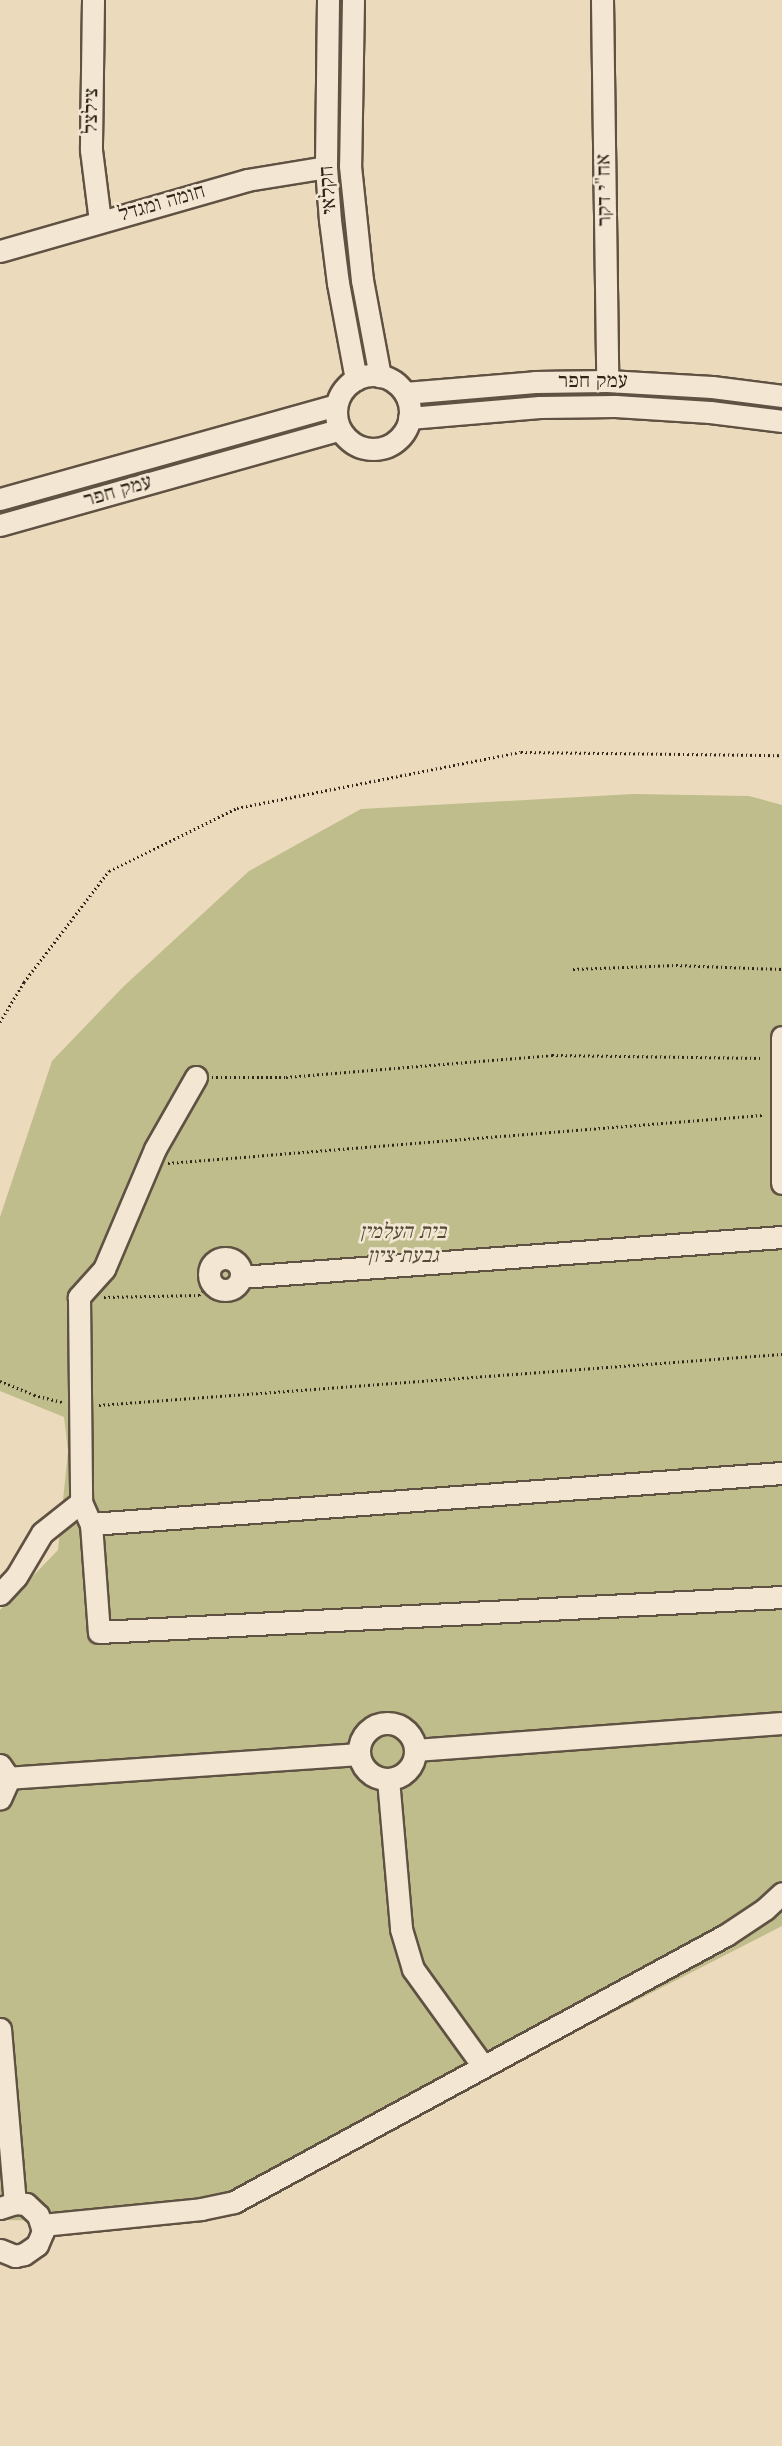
<!DOCTYPE html>
<meta charset="utf-8">
<style>
body{margin:0}
#map{position:relative;width:782px;height:2446px;overflow:hidden;background:#ecdabd;font-family:"Old Standard TT","Frank Ruhl Libre",serif}
div>[style]{position:absolute}
.green>*{inset:0;background:#bfbd8c}
.path>*{height:3px;margin-top:-1.5px;transform-origin:0;background:repeating-linear-gradient(90deg,#31251a 0 1.5px,transparent 0 4.5px)}
.roads{filter:drop-shadow(2px 0 #605243) drop-shadow(-2px 0 #605243) drop-shadow(0 2px #605243) drop-shadow(0 -2px #605243)}
.minor>*{height:21px;margin:-10.5px;padding:0 10.5px;transform-origin:10.5px;border-radius:10.5px;background:#f3e7d4}
.minor>.ring{margin:-10.5px;padding:0;box-sizing:content-box;background:none;border:21px solid #f3e7d4;border-radius:50%}
span{translate:-50% -50%;white-space:nowrap;text-align:center;line-height:1.15;-webkit-text-stroke:5px #f3e7d4;paint-order:stroke}
.street-label{font-size:21px;color:#31251a}
.park-label{font-size:21px;color:#544b36;font-style:italic}
</style>
<div id="map">
<div class="green">
<i style="clip-path:polygon(633px 794px,749px 796px,782px 805px,782px 1926px,202px 2223px,0 2220px,0 1610px,58px 1550px,68px 1451px,64px 1417px,0 1391px,0 1217px,52px 1061px,123px 987px,249px 871px,361px 809px)"></i>
</div>
<div class="path">
<i style="left:573px;top:969px;width:103px;rotate:-2.2deg"></i>
<i style="left:676px;top:965px;width:106px;rotate:2.2deg"></i>
<i style="left:0;top:1022px;width:47px;rotate:-59deg"></i>
<i style="left:24px;top:982px;width:140px;rotate:-52.6deg"></i>
<i style="left:109px;top:871px;width:143px;rotate:-26.2deg"></i>
<i style="left:237px;top:808px;width:289px;rotate:-11.2deg"></i>
<i style="left:521px;top:752px;width:261px;rotate:0.7deg"></i>
<i style="left:212px;top:1077px;width:74px"></i>
<i style="left:286px;top:1077px;width:267px;rotate:-4.7deg"></i>
<i style="left:552px;top:1055px;width:211px;rotate:0.8deg"></i>
<i style="left:168px;top:1163px;width:596px;rotate:-4.62deg"></i>
<i style="left:104px;top:1297px;width:95px;rotate:-1.2deg"></i>
<i style="left:199px;top:1295px;width:18px;rotate:-43deg"></i>
<i style="left:0;top:1381px;width:37px;rotate:22deg"></i>
<i style="left:34px;top:1395px;width:30px;rotate:14deg"></i>
<i style="left:99px;top:1405px;width:685px;rotate:-4.27deg"></i>
</div>
<div class="roads">
<div class="minor">
<i style="left:93px;top:0;width:150px;rotate:90.8deg"></i>
<i style="left:91px;top:150px;width:72px;rotate:82.8deg"></i>
<i style="left:328px;top:0;width:167px;rotate:90.7deg"></i>
<i style="left:326px;top:167px;width:53px;rotate:85.7deg"></i>
<i style="left:330px;top:220px;width:64px;rotate:82.8deg"></i>
<i style="left:338px;top:283px;width:98px;rotate:79.4deg"></i>
<i style="left:353px;top:0;width:166px;rotate:91deg"></i>
<i style="left:350px;top:166px;width:115px;rotate:84deg"></i>
<i style="left:362px;top:280px;width:98px;rotate:79.4deg"></i>
<i style="left:602px;top:0;width:381px;rotate:89.2deg"></i>
<i style="left:0;top:251px;width:257px;rotate:-16deg"></i>
<i style="left:247px;top:180px;width:80px;rotate:-9.3deg"></i>
<i class="ring" style="left:336px;top:375px;width:53px;height:53px"></i>
<i style="left:405px;top:393px;width:130px;rotate:-4.8deg"></i>
<i style="left:535px;top:382px;width:72px;rotate:-0.8deg"></i>
<i style="left:607px;top:381px;width:105px;rotate:3.3deg"></i>
<i style="left:712px;top:387px;width:71px;rotate:7.3deg"></i>
<i style="left:409px;top:418px;width:131px;rotate:-4.8deg"></i>
<i style="left:540px;top:407px;width:75px;rotate:-0.8deg"></i>
<i style="left:615px;top:406px;width:95px;rotate:3.6deg"></i>
<i style="left:710px;top:412px;width:73px;rotate:7.1deg"></i>
<i style="left:0;top:499px;width:349px;rotate:-15.6deg"></i>
<i style="left:0;top:525px;width:352px;rotate:-15.7deg"></i>
<i style="left:782px;top:1037px;width:146px;rotate:90deg"></i>
<i style="left:196px;top:1077px;width:83px;rotate:119.7deg"></i>
<i style="left:155px;top:1149px;width:130px;rotate:113deg"></i>
<i style="left:104px;top:1269px;width:38px;rotate:132deg"></i>
<i style="left:79px;top:1297px;width:205px;rotate:89.4deg"></i>
<i style="left:81px;top:1502px;width:24px;rotate:66deg"></i>
<i style="left:91px;top:1524px;width:693px;rotate:-4.22deg"></i>
<i class="ring" style="left:209px;top:1258px;width:11px;height:11px"></i>
<i style="left:241px;top:1277px;width:542px;rotate:-4.23deg"></i>
<i style="left:91px;top:1524px;width:108px;rotate:85.8deg"></i>
<i style="left:99px;top:1632px;width:684px;rotate:-2.93deg"></i>
<i style="left:0;top:1594px;width:23px;rotate:-47deg"></i>
<i style="left:16px;top:1577px;width:51px;rotate:-59.4deg"></i>
<i style="left:42px;top:1533px;width:50px;rotate:-38.5deg"></i>
<i class="ring" style="left:359px;top:1723px;width:35px;height:35px"></i>
<i style="left:415px;top:1750px;width:368px;rotate:-4.2deg"></i>
<i style="left:0;top:1765px;width:11px;rotate:56deg"></i>
<i style="left:6px;top:1774px;width:9px;rotate:84deg"></i>
<i style="left:7px;top:1783px;width:17px;rotate:114deg"></i>
<i style="left:6px;top:1778px;width:354px;rotate:-3.9deg"></i>
<i style="left:388px;top:1779px;width:151px;rotate:85deg"></i>
<i style="left:401px;top:1929px;width:42px;rotate:73.3deg"></i>
<i style="left:413px;top:1969px;width:120px;rotate:54.2deg"></i>
<i style="left:0;top:2029px;width:175px;rotate:85.1deg"></i>
<i style="left:0;top:2208px;width:16px;rotate:-18deg"></i>
<i style="left:15px;top:2203px;width:11px;rotate:5deg"></i>
<i style="left:26px;top:2204px;width:16px;rotate:43deg"></i>
<i style="left:38px;top:2215px;width:17px;rotate:73deg"></i>
<i style="left:43px;top:2231px;width:15px;rotate:113deg"></i>
<i style="left:37px;top:2245px;width:16px;rotate:145deg"></i>
<i style="left:24px;top:2254px;width:9px;rotate:167deg"></i>
<i style="left:15px;top:2256px;width:16px;rotate:-158deg"></i>
<i style="left:42px;top:2225px;width:160px;rotate:-5.7deg"></i>
<i style="left:201px;top:2209px;width:34px;rotate:-12deg"></i>
<i style="left:234px;top:2202px;width:560px;rotate:-28.49deg"></i>
<i style="left:726px;top:1935px;width:47px;rotate:-33.7deg"></i>
<i style="left:765px;top:1909px;width:23px;rotate:-43deg"></i>
</div>
</div>
<div class="street-label">
<span style="left:92px;top:111px;rotate:-89deg">צילצל</span>
<span style="left:329px;top:190px;rotate:-94deg">חקלאי</span>
<span style="left:605px;top:190px;rotate:-91deg">אח"י דקר</span>
<span style="left:162px;top:204px;rotate:-16deg">חומה ומגדל</span>
<span style="left:593px;top:382px">עמק חפר</span>
<span style="left:118px;top:492px;rotate:-16deg">עמק חפר</span>
</div>
<div class="park-label">
<span style="left:403px;top:1245px">בית העלמין<br>גבעת ציון</span>
</div>
</div>
